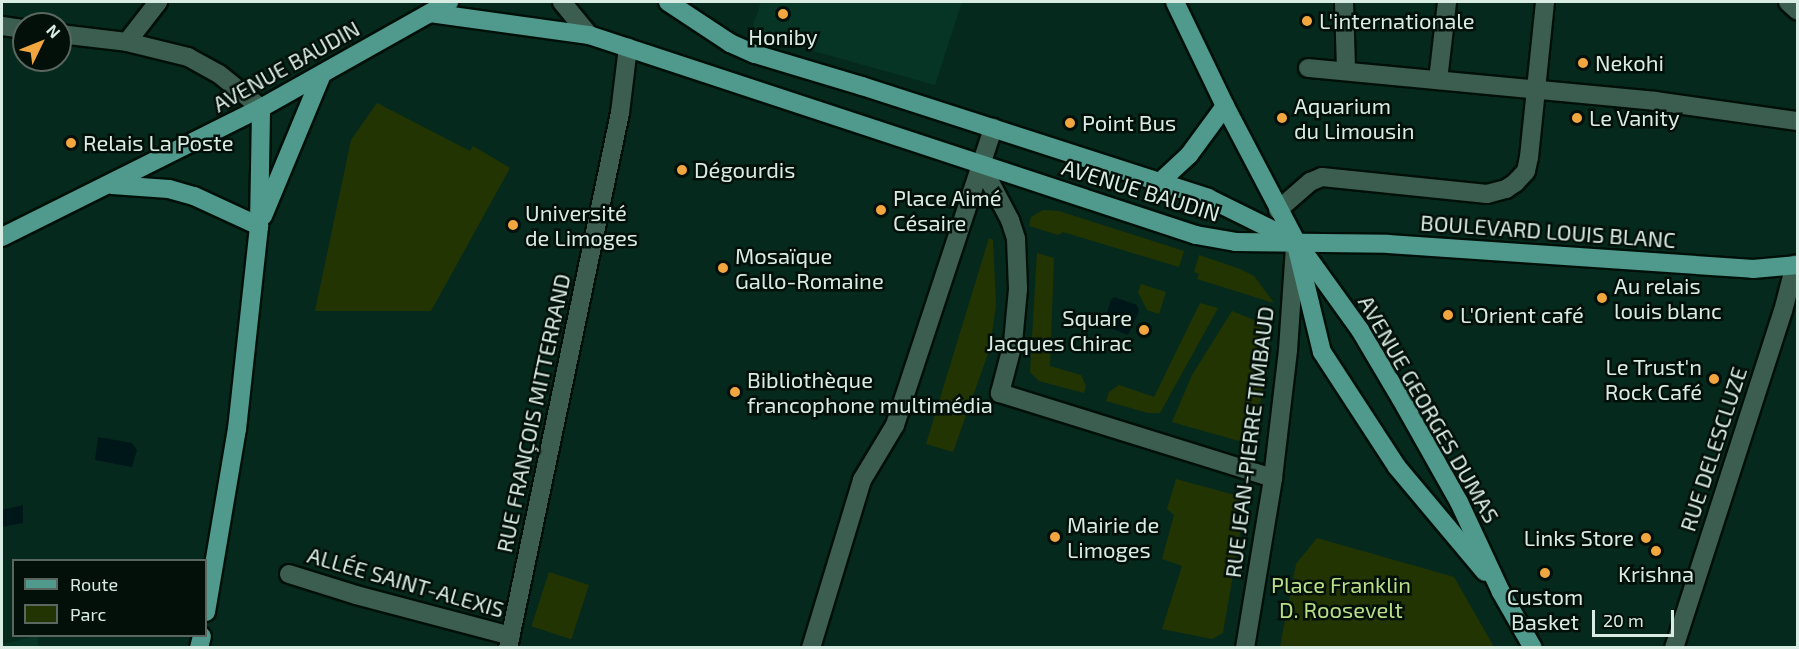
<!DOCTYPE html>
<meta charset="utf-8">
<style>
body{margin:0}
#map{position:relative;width:1799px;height:649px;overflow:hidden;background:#06291d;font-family:"Exo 2",sans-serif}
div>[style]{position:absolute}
.built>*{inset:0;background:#063526}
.green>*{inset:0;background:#233403;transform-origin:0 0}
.water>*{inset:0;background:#00171a}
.roads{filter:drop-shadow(2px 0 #001008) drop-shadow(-2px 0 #001008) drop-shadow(0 2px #001008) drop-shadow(0 -2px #001008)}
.minor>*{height:18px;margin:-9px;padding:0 9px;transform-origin:9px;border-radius:9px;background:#3c5e50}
.major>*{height:18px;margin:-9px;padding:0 9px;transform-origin:9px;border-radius:9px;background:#509a8d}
.dots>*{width:16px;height:16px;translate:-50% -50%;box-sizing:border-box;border:3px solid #030f09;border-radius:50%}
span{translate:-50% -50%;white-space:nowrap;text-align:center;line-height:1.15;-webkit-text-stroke:5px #030f09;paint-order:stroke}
.poi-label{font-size:22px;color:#d9ece3}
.left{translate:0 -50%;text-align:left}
.right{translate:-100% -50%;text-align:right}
.street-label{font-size:22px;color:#d9ece3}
.park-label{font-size:22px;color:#b8de86}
.frame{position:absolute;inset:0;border:3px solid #d9ece3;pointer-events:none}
.legend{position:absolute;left:12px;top:559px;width:195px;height:78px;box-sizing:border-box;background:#030f09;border:2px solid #596760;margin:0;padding:8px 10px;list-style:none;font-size:18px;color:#d9ece3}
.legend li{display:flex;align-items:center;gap:12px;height:30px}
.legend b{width:30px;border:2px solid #596760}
.north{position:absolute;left:12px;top:12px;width:60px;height:60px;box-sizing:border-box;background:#030f09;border:2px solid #596760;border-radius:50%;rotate:47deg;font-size:16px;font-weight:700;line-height:24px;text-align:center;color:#d9ece3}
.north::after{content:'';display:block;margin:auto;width:21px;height:27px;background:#f1a63f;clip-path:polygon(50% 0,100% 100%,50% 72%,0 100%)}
.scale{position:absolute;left:1592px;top:610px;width:82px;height:27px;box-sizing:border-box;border:3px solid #d9ece3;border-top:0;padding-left:8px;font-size:18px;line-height:21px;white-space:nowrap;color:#d9ece3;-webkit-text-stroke:4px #030f09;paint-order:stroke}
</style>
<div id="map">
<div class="built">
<i style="clip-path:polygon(761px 2px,962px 2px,935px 85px,774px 40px,753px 26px)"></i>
<i style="clip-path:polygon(37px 636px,39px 647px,2px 647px,2px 644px)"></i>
</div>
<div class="green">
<i style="clip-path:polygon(377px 103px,470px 151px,473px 146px,510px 168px,431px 311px,315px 311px,351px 140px)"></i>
<i style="clip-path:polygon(1043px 210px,1059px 211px,1184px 251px,1179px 267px,1063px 232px,1058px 235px,1029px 226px,1031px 217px)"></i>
<i style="clip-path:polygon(989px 238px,993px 240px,996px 305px,990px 348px,953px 452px,926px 444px)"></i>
<i style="clip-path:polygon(1037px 253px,1054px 258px,1050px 366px,1081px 375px,1086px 386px,1084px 393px,1039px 381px,1030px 372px)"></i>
<i style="clip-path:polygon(1199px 255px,1240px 269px,1254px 276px,1274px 303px,1197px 279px,1199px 274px,1194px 272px)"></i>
<i style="clip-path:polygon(1141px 284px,1166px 292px,1159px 314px,1147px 310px,1138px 292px)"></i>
<i style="clip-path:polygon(1200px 303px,1218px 308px,1160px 413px,1148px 413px,1106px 401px,1109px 392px,1119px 385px,1154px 397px)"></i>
<i style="clip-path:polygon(1232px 311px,1254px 320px,1263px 329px,1270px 348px,1253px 445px,1172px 422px,1192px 375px)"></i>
<i style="clip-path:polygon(1176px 479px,1246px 498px,1223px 633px,1212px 639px,1162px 629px,1182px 566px,1162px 559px,1174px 515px,1167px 509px)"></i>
<i style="clip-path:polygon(1317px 538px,1454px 577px,1494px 647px,1280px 647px,1296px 564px)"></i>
<i style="left:549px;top:572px;width:42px;height:57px;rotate:18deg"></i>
</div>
<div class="water">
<i style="clip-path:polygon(1114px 297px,1137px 305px,1139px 311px,1128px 335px,1103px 325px,1111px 300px)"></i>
<i style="clip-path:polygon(98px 437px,132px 443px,137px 450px,132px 467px,95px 460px)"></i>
<i style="clip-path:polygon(23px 505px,23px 523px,2px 527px,2px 510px)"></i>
</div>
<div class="roads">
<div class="minor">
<i style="left:562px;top:2px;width:43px;rotate:50.7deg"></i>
<i style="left:1344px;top:2px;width:69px;rotate:88.3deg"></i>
<i style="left:1788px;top:2px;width:13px;rotate:42deg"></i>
<i style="left:2px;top:26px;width:22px;rotate:8deg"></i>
<i style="left:60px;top:34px;width:67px;rotate:6.8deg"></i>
<i style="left:127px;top:42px;width:63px;rotate:13.8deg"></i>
<i style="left:188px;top:57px;width:35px;rotate:29deg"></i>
<i style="left:219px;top:74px;width:54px;rotate:39deg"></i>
<i style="left:127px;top:42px;width:51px;rotate:-52.2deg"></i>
<i style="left:1308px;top:68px;width:349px;rotate:5.4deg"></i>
<i style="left:1655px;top:101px;width:144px;rotate:8deg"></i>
<i style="left:1438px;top:80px;width:79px;rotate:-83.4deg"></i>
<i style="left:981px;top:165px;width:62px;rotate:62.2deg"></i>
<i style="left:1010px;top:220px;width:20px;rotate:72deg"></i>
<i style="left:1016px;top:239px;width:50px;rotate:87.7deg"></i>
<i style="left:1018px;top:289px;width:54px;rotate:95.3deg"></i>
<i style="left:1013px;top:343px;width:52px;rotate:104.6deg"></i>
<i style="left:1000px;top:393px;width:286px;rotate:17.3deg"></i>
<i style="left:1278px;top:210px;width:43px;rotate:-41.2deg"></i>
<i style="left:1310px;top:182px;width:13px;rotate:-23deg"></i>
<i style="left:1322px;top:177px;width:166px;rotate:5.9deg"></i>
<i style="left:1487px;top:194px;width:20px;rotate:-15deg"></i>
<i style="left:1506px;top:189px;width:11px;rotate:-34deg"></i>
<i style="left:1515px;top:183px;width:16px;rotate:-47deg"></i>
<i style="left:1526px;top:171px;width:14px;rotate:-78deg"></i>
<i style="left:1529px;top:157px;width:156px;rotate:-84.1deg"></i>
<i style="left:289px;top:574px;width:70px;rotate:17.4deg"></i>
<i style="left:356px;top:595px;width:160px;rotate:14.8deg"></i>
<i style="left:508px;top:648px;width:547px;rotate:-78.18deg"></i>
<i style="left:620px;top:113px;width:66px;rotate:-83.1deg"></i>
<i style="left:811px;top:648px;width:176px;rotate:-73.1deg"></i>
<i style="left:862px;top:480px;width:64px;rotate:-59deg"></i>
<i style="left:895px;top:425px;width:313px;rotate:-71.7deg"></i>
<i style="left:1245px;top:648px;width:172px;rotate:-80.6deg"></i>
<i style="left:1273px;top:478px;width:129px;rotate:-83.3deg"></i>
<i style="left:1288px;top:350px;width:102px;rotate:-86.1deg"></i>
<i style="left:1674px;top:648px;width:354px;rotate:-72.1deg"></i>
<i style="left:1783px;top:311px;width:48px;rotate:-75.4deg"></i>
</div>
<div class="major">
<i style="left:668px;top:2px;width:74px;rotate:33.5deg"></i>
<i style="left:730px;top:43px;width:27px;rotate:24deg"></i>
<i style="left:755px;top:54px;width:112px;rotate:16.7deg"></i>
<i style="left:862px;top:86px;width:364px;rotate:17.9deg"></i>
<i style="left:1208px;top:198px;width:93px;rotate:26.3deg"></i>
<i style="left:1175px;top:2px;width:115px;rotate:64.3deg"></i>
<i style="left:1225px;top:106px;width:153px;rotate:62.3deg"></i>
<i style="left:1296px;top:241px;width:110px;rotate:54.3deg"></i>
<i style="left:1360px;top:330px;width:80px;rotate:59.3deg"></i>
<i style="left:1401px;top:399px;width:118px;rotate:60.6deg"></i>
<i style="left:1459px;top:502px;width:99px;rotate:65deg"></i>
<i style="left:1501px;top:592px;width:64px;rotate:60.3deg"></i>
<i style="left:430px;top:13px;width:161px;rotate:7.9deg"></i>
<i style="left:589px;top:35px;width:639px;rotate:18.24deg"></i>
<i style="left:1196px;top:235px;width:40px;rotate:10deg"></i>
<i style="left:1235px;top:242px;width:153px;rotate:0.7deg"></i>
<i style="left:1388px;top:244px;width:366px;rotate:3.9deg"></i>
<i style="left:1753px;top:269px;width:45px;rotate:-5.1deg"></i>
<i style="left:1160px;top:182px;width:40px;rotate:-43deg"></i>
<i style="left:1189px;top:155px;width:61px;rotate:-53.7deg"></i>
<i style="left:112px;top:185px;width:57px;rotate:4deg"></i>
<i style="left:169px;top:189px;width:26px;rotate:16deg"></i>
<i style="left:194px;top:196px;width:72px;rotate:24.8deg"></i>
<i style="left:263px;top:216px;width:154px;rotate:-67.4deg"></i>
<i style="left:2px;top:237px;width:289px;rotate:-26.5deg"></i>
<i style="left:261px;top:108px;width:216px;rotate:-29.4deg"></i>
<i style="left:1297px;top:249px;width:106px;rotate:76.4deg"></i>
<i style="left:1322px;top:352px;width:137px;rotate:56.9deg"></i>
<i style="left:1397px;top:467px;width:137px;rotate:50deg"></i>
<i style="left:206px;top:612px;width:186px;rotate:-80.4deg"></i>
<i style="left:237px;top:429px;width:204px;rotate:-83.8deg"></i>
<i style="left:259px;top:226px;width:118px;rotate:-89deg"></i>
<i style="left:199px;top:648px;width:12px;rotate:-76deg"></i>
</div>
</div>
<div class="dots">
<i style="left:783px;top:14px;background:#f1a63f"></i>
<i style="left:1307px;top:21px;background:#f1a63f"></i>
<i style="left:1583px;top:63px;background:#f1a63f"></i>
<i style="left:1282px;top:118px;background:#f1a63f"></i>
<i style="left:1577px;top:118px;background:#f1a63f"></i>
<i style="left:1070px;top:123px;background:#f1a63f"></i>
<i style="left:71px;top:143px;background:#f1a63f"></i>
<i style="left:682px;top:170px;background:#f1a63f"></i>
<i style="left:881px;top:210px;background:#f1a63f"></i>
<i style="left:513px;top:225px;background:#f1a63f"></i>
<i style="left:723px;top:268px;background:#f1a63f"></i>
<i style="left:1602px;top:298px;background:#f1a63f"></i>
<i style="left:1448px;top:315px;background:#f1a63f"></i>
<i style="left:1144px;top:330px;background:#f1a63f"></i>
<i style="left:1714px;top:379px;background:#f1a63f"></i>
<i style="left:735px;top:392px;background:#f1a63f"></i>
<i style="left:1055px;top:537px;background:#f1a63f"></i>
<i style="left:1646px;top:538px;background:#f1a63f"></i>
<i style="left:1656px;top:551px;background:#f1a63f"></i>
<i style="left:1545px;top:573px;background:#f1a63f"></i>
</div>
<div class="poi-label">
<span class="left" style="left:1319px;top:21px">L'internationale</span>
<span style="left:783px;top:37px">Honiby</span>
<span class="left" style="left:1595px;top:63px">Nekohi</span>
<span class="left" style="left:1294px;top:118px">Aquarium<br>du Limousin</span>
<span class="left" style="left:1589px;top:118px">Le Vanity</span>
<span class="left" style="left:1082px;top:123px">Point Bus</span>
<span class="left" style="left:83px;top:143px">Relais La Poste</span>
<span class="left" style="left:694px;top:170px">Dégourdis</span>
<span class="left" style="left:893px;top:210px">Place Aimé<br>Césaire</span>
<span class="left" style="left:525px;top:225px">Université<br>de Limoges</span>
<span class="left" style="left:735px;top:268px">Mosaïque<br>Gallo-Romaine</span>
<span class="left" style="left:1614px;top:298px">Au relais<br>louis blanc</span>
<span class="left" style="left:1460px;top:315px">L'Orient café</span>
<span class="right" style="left:1132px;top:330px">Square<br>Jacques Chirac</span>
<span class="right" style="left:1702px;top:379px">Le Trust'n<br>Rock Café</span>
<span class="left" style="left:747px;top:392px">Bibliothèque<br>francophone multimédia</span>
<span class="left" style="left:1067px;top:537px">Mairie de<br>Limoges</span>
<span class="right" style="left:1634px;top:538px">Links Store</span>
<span style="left:1656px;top:574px">Krishna</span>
<span style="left:1545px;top:609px">Custom<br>Basket</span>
</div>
<div class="street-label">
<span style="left:286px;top:66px;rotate:-29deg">AVENUE BAUDIN</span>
<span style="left:1141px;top:190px;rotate:17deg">AVENUE BAUDIN</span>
<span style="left:1548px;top:231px;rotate:4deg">BOULEVARD LOUIS BLANC</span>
<span style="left:1429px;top:409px;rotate:60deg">AVENUE GEORGES DUMAS</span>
<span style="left:533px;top:413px;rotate:-78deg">RUE FRANÇOIS MITTERRAND</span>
<span style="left:1249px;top:442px;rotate:-83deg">RUE JEAN-PIERRE TIMBAUD</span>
<span style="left:1713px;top:449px;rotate:-72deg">RUE DELESCLUZE</span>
<span style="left:406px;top:582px;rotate:16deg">ALLÉE SAINT-ALEXIS</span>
</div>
<div class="park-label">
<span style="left:1341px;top:597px">Place Franklin<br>D. Roosevelt</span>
</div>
<div class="frame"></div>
<ul class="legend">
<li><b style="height:8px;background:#509a8d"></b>Route</li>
<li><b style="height:16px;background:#233403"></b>Parc</li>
</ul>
<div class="north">N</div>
<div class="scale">20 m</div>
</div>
